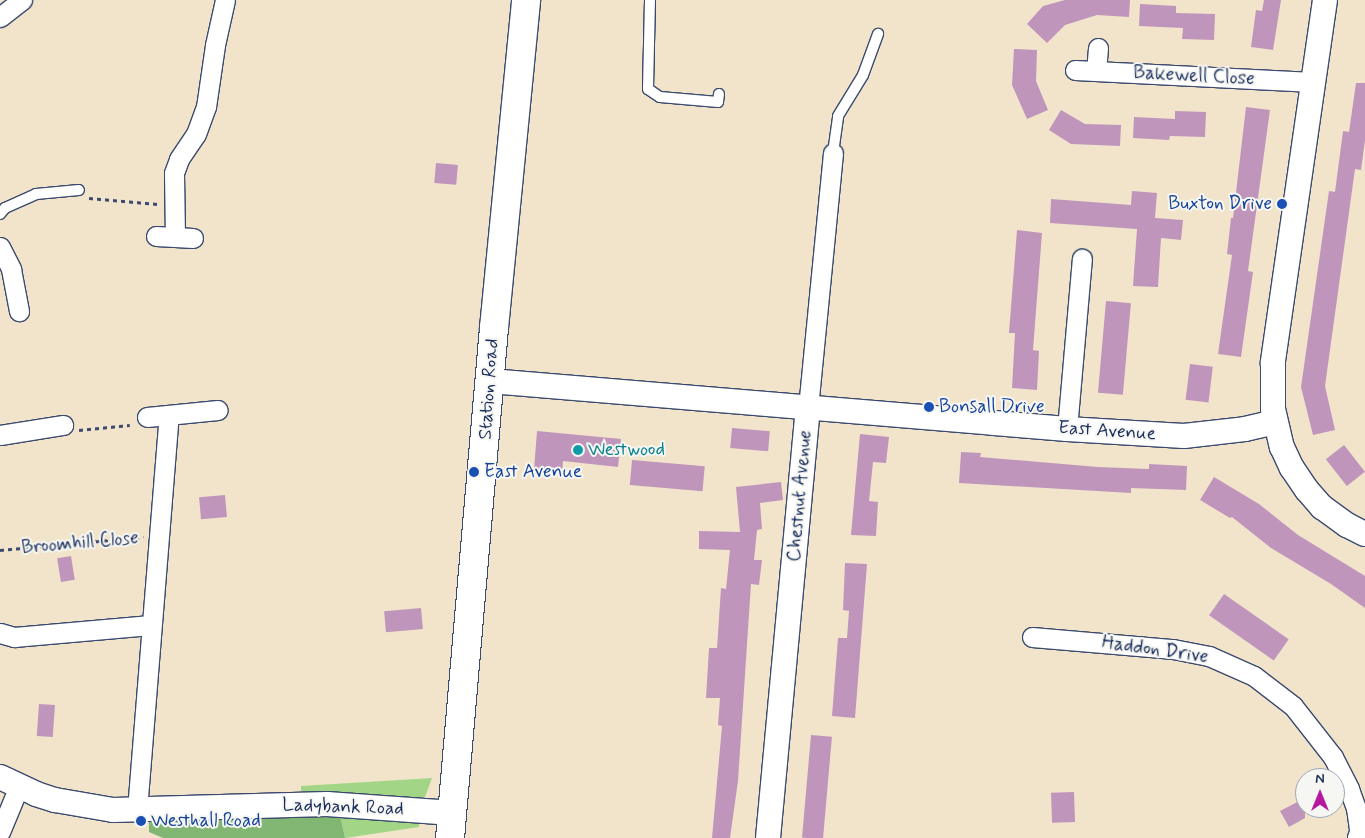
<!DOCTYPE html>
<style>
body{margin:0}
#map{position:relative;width:1365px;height:838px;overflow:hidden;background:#f1e4cb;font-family:Mynerve,sans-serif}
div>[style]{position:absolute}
.green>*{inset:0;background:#a2d686}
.forest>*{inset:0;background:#81b773}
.building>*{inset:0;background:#c095bc;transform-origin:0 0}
.path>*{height:3px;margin-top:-1.5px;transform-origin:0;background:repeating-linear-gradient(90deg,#3b4a6e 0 4px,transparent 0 8px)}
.roads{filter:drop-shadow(1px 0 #3b4a6e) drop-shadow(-1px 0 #3b4a6e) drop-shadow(0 1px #3b4a6e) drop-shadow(0 -1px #3b4a6e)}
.service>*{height:10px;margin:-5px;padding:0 5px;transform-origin:5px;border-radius:5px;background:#fff}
.minor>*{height:19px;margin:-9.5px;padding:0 9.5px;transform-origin:9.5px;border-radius:9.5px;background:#fff}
.tertiary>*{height:24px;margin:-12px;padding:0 12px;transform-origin:12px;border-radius:12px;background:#fff}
.secondary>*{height:28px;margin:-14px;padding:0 14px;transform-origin:14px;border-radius:14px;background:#fff}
.dots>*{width:14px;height:14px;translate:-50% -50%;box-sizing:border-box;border:2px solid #f6f6f2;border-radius:50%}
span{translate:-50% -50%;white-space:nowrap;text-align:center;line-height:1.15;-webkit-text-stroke:4px #f6f6f2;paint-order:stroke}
.street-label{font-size:19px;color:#1b2f5e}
.transit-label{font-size:19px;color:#164399}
.right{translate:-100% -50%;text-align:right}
.left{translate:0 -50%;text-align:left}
.culture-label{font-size:19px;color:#0d838f}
.north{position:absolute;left:1295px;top:768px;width:50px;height:50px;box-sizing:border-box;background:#f6f6f2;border:1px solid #9ea6b7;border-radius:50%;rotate:0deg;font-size:14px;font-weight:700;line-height:20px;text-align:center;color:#1b2f5e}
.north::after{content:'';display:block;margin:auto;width:18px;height:22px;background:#b5179e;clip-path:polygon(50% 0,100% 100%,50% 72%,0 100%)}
</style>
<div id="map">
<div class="green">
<i style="clip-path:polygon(432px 778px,425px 797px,417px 799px,301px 791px,301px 786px)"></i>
<i style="clip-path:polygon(340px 815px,416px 821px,419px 824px,419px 827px,345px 838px)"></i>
</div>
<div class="forest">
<i style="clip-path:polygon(228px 815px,340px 815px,345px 838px,163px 838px,149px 832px,149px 822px)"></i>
</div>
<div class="building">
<i style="clip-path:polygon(1065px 0,1130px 0,1129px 17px,1097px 15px,1065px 25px,1047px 43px,1027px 24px,1043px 6px)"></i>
<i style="clip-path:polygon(1264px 0,1281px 0,1273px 50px,1251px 47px,1256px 10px,1262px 11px)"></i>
<i style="clip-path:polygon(1140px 4px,1176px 6px,1176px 13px,1215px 14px,1214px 40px,1182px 39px,1183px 28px,1139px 26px)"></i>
<i style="clip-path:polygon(1014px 49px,1037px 50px,1036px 81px,1048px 110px,1027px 119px,1012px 85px)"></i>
<i style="clip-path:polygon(1356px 83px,1365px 83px,1365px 140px,1361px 170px,1355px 169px,1325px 386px,1335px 430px,1313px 435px,1301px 387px,1329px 191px,1335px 192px,1343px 131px,1349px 132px)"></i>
<i style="clip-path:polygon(1246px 107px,1270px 110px,1248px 271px,1253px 272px,1241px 357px,1218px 354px,1232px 255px,1227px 254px,1231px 218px,1233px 218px)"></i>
<i style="clip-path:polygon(1061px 110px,1085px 124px,1121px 125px,1120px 146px,1071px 144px,1049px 130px)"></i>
<i style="clip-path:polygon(1175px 111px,1206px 112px,1205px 137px,1170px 136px,1169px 140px,1133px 138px,1134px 117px,1175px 119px)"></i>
<i style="left:436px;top:163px;width:22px;height:20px;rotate:5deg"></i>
<i style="clip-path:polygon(1132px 191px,1157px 193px,1155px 218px,1183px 220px,1181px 240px,1161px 238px,1158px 287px,1133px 286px,1137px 229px,1050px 223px,1051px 199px,1131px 205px)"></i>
<i style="clip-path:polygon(1017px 230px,1042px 233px,1033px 350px,1039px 351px,1037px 390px,1012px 388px,1015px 333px,1009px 333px)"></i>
<i style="left:1106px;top:301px;width:25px;height:92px;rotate:5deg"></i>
<i style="left:1190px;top:364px;width:23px;height:36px;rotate:7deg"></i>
<i style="left:732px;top:428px;width:38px;height:20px;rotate:5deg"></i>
<i style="clip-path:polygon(537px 431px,621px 439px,618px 467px,563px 461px,562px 473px,534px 470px)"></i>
<i style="clip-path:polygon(860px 434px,889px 437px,886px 463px,873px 462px,869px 501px,878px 502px,876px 536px,851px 535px)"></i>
<i style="left:1344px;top:445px;width:34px;height:23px;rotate:52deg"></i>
<i style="clip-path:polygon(961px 452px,981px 453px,980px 457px,1098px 467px,1149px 469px,1149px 464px,1187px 466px,1186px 490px,1131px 488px,1131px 493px,959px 483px)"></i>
<i style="left:632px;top:460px;width:73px;height:25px;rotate:5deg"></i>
<i style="clip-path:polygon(1214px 477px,1259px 504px,1298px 535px,1365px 576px,1365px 608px,1331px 584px,1271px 548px,1232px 517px,1230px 518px,1200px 500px)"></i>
<i style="clip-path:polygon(781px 482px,783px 500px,760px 503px,762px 529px,757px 530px,754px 560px,762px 560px,759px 585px,751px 584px,738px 781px,730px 838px,712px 838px,722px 726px,718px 725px,720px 698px,706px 698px,709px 648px,717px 648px,721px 588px,726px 589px,730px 550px,699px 549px,699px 531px,740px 532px,736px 487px)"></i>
<i style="left:225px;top:495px;width:22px;height:26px;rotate:85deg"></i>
<i style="left:71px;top:556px;width:24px;height:14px;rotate:81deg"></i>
<i style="clip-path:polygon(845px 563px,867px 564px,855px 718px,832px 716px,838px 638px,847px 638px,849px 611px,843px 610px)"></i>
<i style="left:1224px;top:594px;width:79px;height:26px;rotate:35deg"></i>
<i style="left:421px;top:608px;width:21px;height:37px;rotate:85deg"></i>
<i style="left:39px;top:704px;width:16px;height:32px;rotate:4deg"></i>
<i style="left:811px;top:735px;width:21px;height:103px;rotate:5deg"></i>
<i style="left:1074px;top:792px;width:30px;height:23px;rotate:88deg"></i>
<i style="clip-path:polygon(1305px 798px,1305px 818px,1289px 827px,1280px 811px)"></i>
</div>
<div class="path">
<i style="left:89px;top:198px;width:69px;rotate:5deg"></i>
<i style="left:79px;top:430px;width:51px;rotate:-5.6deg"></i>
<i style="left:0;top:550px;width:144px;rotate:-5.2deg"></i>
</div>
<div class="roads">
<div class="service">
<i style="left:650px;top:0;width:89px;rotate:91.3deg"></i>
<i style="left:648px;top:89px;width:14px;rotate:34deg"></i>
<i style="left:660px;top:97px;width:58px;rotate:4.9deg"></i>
<i style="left:718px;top:102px;width:8px;rotate:-83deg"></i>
<i style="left:833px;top:153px;width:37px;rotate:-82deg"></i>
<i style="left:838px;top:116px;width:48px;rotate:-58.6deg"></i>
<i style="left:863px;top:75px;width:44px;rotate:-69.9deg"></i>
<i style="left:0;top:214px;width:8px;rotate:-50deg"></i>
<i style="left:5px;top:208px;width:34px;rotate:-24deg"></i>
<i style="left:36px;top:194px;width:43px;rotate:-5.3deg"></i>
</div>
<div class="minor">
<i style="left:0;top:17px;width:28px;rotate:-38deg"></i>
<i style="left:1075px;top:70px;width:238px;rotate:2.9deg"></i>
<i style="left:1096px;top:71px;width:23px;rotate:-85deg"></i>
<i style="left:156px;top:236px;width:37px;rotate:3deg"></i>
<i style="left:175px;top:237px;width:64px;rotate:-90.9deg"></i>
<i style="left:174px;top:173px;width:15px;rotate:-70deg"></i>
<i style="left:179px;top:159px;width:30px;rotate:-56deg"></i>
<i style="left:196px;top:134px;width:29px;rotate:-70deg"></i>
<i style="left:206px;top:107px;width:63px;rotate:-81.7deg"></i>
<i style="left:215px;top:45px;width:46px;rotate:-77.5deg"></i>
<i style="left:0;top:247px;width:25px;rotate:63deg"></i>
<i style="left:11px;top:269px;width:43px;rotate:79.2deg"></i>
<i style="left:808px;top:408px;width:256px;rotate:-84.4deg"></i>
<i style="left:147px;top:417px;width:71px;rotate:-5.6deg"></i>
<i style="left:1067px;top:429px;width:171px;rotate:-85deg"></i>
<i style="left:0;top:435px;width:64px;rotate:-9deg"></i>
<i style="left:0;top:633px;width:15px;rotate:16deg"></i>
<i style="left:14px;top:637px;width:137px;rotate:-5deg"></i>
<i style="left:1032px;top:637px;width:142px;rotate:4.9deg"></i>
<i style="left:1173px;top:649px;width:37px;rotate:11deg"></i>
<i style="left:1209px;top:656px;width:49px;rotate:24deg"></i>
<i style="left:1254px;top:676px;width:49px;rotate:37.6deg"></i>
<i style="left:1293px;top:706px;width:65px;rotate:51.9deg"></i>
<i style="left:1333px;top:757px;width:36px;rotate:63deg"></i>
<i style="left:1349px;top:789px;width:20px;rotate:70deg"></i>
<i style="left:1356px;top:808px;width:30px;rotate:82deg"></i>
<i style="left:137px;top:810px;width:395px;rotate:-85.4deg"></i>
<i style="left:0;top:832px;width:50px;rotate:-67.6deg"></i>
</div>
<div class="tertiary">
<i style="left:1325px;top:0;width:367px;rotate:98.2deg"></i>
<i style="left:1273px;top:363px;width:46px;rotate:90deg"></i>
<i style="left:1273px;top:409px;width:39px;rotate:77deg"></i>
<i style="left:1282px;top:447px;width:23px;rotate:65deg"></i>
<i style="left:1292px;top:468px;width:27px;rotate:56deg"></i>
<i style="left:1307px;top:490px;width:23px;rotate:49deg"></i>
<i style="left:1322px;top:507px;width:31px;rotate:36deg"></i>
<i style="left:1347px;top:525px;width:20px;rotate:27deg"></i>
<i style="left:490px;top:381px;width:579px;rotate:4.76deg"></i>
<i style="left:1067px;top:429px;width:117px;rotate:3.4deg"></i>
<i style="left:1184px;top:436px;width:61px;rotate:-6.5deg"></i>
<i style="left:1245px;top:429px;width:31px;rotate:-13deg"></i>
<i style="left:0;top:777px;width:40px;rotate:25deg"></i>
<i style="left:36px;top:794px;width:20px;rotate:18deg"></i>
<i style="left:55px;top:800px;width:59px;rotate:9.8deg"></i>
<i style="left:113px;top:810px;width:214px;rotate:-1.6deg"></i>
<i style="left:327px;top:804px;width:126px;rotate:4.1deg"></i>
<i style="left:768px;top:838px;width:432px;rotate:-84.7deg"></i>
<i style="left:1360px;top:838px;width:5px"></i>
</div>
<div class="secondary">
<i style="left:450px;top:838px;width:512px;rotate:-85.07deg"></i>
<i style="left:494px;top:328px;width:330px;rotate:-84.4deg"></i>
</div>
</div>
<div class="dots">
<i style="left:1282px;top:204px;background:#1a4fb4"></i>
<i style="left:929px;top:407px;background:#1a4fb4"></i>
<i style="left:578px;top:450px;background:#0f9aa8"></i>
<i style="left:474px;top:472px;background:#1a4fb4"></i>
<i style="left:141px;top:821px;background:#1a4fb4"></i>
</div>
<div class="street-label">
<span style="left:1194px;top:76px;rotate:3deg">Bakewell Close</span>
<span style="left:489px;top:389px;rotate:-86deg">Station Road</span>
<span style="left:1107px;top:431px;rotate:4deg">East Avenue</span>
<span style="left:800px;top:496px;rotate:-85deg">Chestnut Avenue</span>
<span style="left:80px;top:543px;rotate:-5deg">Broomhill Close</span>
<span style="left:1155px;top:650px;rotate:8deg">Haddon Drive</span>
<span style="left:343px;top:807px;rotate:2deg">Ladybank Road</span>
</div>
<div class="transit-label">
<span class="right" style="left:1272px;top:204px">Buxton Drive</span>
<span class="left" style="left:939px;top:407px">Bonsall Drive</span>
<span class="left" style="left:484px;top:472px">East Avenue</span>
<span class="left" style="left:151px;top:821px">Westhall Road</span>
</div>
<div class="culture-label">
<span class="left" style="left:588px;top:450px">Westwood</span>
</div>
<div class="north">N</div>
</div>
